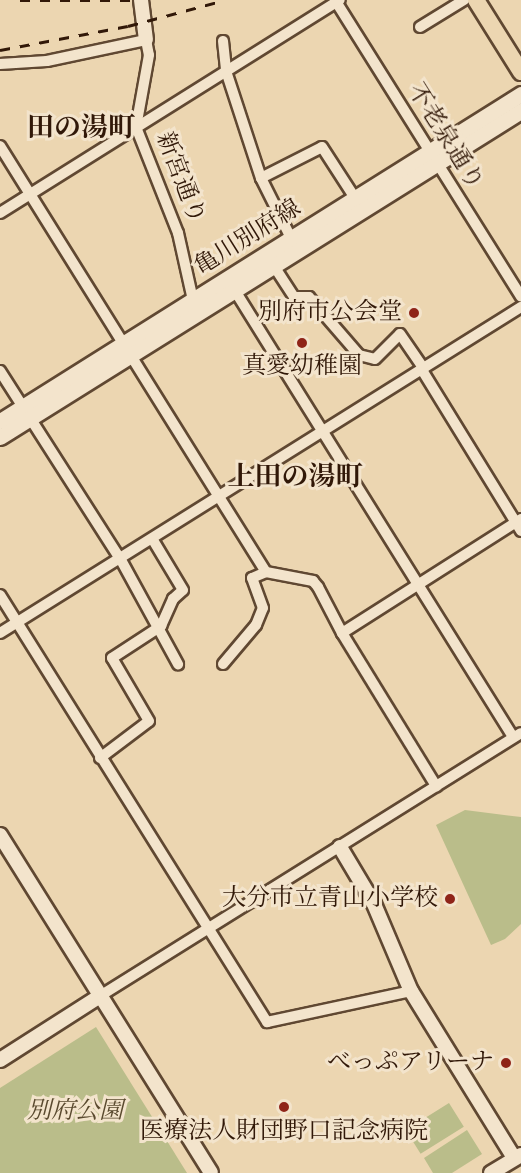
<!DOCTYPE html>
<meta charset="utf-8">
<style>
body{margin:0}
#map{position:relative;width:521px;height:1173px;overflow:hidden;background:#ecd6b1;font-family:"IM FELL English","Noto Serif JP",serif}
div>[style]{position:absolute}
.green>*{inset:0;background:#babd8a;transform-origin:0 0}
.roads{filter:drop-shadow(2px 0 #604832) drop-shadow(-2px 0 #604832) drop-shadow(0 2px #604832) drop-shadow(0 -2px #604832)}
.minor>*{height:10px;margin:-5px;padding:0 5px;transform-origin:5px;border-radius:5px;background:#f3e4cc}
.tertiary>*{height:14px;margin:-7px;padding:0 7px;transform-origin:7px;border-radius:7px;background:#f3e4cc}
.secondary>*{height:15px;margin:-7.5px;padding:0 7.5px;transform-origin:7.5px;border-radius:7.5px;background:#f3e4cc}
.primary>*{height:16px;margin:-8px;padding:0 8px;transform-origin:8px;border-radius:8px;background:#ecd6b1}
.rail>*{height:3px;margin-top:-1.5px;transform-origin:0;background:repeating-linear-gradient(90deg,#311808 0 10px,transparent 0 20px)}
.dots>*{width:16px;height:16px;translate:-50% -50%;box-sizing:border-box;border:3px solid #f3e4cc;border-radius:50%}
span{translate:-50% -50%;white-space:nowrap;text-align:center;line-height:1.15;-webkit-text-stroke:6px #f3e4cc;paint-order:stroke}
.street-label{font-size:24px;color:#311808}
.poi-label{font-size:24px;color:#311808}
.right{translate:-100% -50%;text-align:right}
.park-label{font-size:24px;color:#5a4a2f;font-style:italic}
.quarter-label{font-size:27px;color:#311808;font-weight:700}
</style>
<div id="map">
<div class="green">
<i style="clip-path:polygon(465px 810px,521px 817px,521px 924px,505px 939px,491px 945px,436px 825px)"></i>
<i style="clip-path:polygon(96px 1027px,187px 1173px,0 1173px,0 1088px)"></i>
<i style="left:449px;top:1103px;width:28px;height:51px;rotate:58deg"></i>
<i style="clip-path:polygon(467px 1130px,482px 1154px,452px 1173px,433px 1173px,424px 1158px)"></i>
</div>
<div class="roads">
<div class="minor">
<i style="left:335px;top:0;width:350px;rotate:57.9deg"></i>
<i style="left:420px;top:27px;width:52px;rotate:-31.5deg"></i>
<i style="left:223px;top:41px;width:30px;rotate:84deg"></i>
<i style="left:226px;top:71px;width:113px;rotate:71.9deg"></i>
<i style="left:261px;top:178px;width:67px;rotate:63.4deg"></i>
<i style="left:0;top:64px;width:47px;rotate:-3.7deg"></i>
<i style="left:47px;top:61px;width:101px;rotate:-12deg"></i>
<i style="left:146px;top:40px;width:15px;rotate:79deg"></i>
<i style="left:149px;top:55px;width:73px;rotate:100.2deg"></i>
<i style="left:136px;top:127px;width:114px;rotate:68.4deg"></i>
<i style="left:178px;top:233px;width:69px;rotate:77.4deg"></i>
<i style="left:0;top:146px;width:502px;rotate:58.02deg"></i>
<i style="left:266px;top:572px;width:48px;rotate:10.8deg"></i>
<i style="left:313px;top:581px;width:8px;rotate:50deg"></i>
<i style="left:318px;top:587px;width:52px;rotate:62.4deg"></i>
<i style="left:342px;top:633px;width:180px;rotate:58.4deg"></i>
<i style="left:261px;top:178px;width:68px;rotate:-26.9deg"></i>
<i style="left:322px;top:147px;width:61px;rotate:57.1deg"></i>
<i style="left:0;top:213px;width:401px;rotate:-32.1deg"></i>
<i style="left:270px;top:260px;width:44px;rotate:57deg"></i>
<i style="left:294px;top:297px;width:15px"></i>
<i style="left:309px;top:297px;width:77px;rotate:49.2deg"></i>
<i style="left:359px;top:355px;width:16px;rotate:14deg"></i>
<i style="left:375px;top:359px;width:35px;rotate:-45deg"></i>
<i style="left:400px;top:334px;width:42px;rotate:55.6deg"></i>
<i style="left:232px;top:286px;width:531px;rotate:58.07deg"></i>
<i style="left:422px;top:370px;width:189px;rotate:58.4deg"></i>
<i style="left:0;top:371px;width:224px;rotate:57.4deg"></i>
<i style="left:121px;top:560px;width:119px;rotate:61.3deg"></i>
<i style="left:0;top:595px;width:504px;rotate:57.98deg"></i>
<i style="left:267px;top:1022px;width:147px;rotate:-12.1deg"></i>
<i style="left:0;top:633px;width:615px;rotate:-32.04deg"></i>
<i style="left:342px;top:633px;width:212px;rotate:-32.5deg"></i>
<i style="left:223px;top:664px;width:51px;rotate:-49.8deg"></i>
<i style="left:256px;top:625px;width:18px;rotate:-68deg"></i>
<i style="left:263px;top:608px;width:32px;rotate:-110deg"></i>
<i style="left:252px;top:578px;width:15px;rotate:-23deg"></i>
<i style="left:100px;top:758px;width:61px;rotate:-37.1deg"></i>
<i style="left:149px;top:721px;width:73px;rotate:-120.4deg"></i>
<i style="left:112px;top:658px;width:59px;rotate:-33.1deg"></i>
<i style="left:161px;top:626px;width:30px;rotate:-66deg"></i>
<i style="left:173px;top:599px;width:13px;rotate:-42deg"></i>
<i style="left:183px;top:590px;width:58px;rotate:-121deg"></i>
<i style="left:100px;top:996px;width:496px;rotate:-32deg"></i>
</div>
<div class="tertiary">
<i style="left:141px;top:0;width:40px;rotate:82.9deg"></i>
<i style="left:0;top:835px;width:398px;rotate:58deg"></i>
<i style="left:340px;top:847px;width:66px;rotate:59.2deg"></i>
<i style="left:374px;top:904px;width:95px;rotate:67deg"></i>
<i style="left:411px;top:991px;width:196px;rotate:58.3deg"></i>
<i style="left:0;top:1060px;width:119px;rotate:-32.6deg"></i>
<i style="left:491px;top:1173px;width:35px;rotate:-31deg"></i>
</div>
<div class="secondary">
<i style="left:0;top:421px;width:615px;rotate:-32.11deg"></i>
<i style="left:0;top:437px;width:615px;rotate:-32.04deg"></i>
</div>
<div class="primary">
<i style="left:476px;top:0;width:85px;rotate:58deg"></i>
</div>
</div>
<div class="rail">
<i style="left:20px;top:0;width:114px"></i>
<i style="left:0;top:50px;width:130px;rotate:-10.6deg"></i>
<i style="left:128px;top:26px;width:100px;rotate:-15deg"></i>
</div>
<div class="dots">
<i style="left:414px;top:313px;background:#8f2418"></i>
<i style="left:302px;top:343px;background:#8f2418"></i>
<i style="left:450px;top:899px;background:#8f2418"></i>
<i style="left:506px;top:1063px;background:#8f2418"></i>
<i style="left:284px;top:1107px;background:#8f2418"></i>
</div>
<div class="street-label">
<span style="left:445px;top:137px;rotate:58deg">不老泉通り</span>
<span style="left:180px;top:178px;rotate:69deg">新宮通り</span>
<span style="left:248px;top:238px;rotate:-32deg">亀川別府線</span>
</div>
<div class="poi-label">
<span class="right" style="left:402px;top:313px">別府市公会堂</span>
<span style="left:302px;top:367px">真愛幼稚園</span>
<span class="right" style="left:438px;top:899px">大分市立青山小学校</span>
<span class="right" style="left:494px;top:1063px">べっぷアリーナ</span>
<span style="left:284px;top:1132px">医療法人財団野口記念病院</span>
</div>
<div class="park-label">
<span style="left:75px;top:1112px">別府公園</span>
</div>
<div class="quarter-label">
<span style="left:81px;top:130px">田の湯町</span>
<span style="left:295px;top:479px">上田の湯町</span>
</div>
</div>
